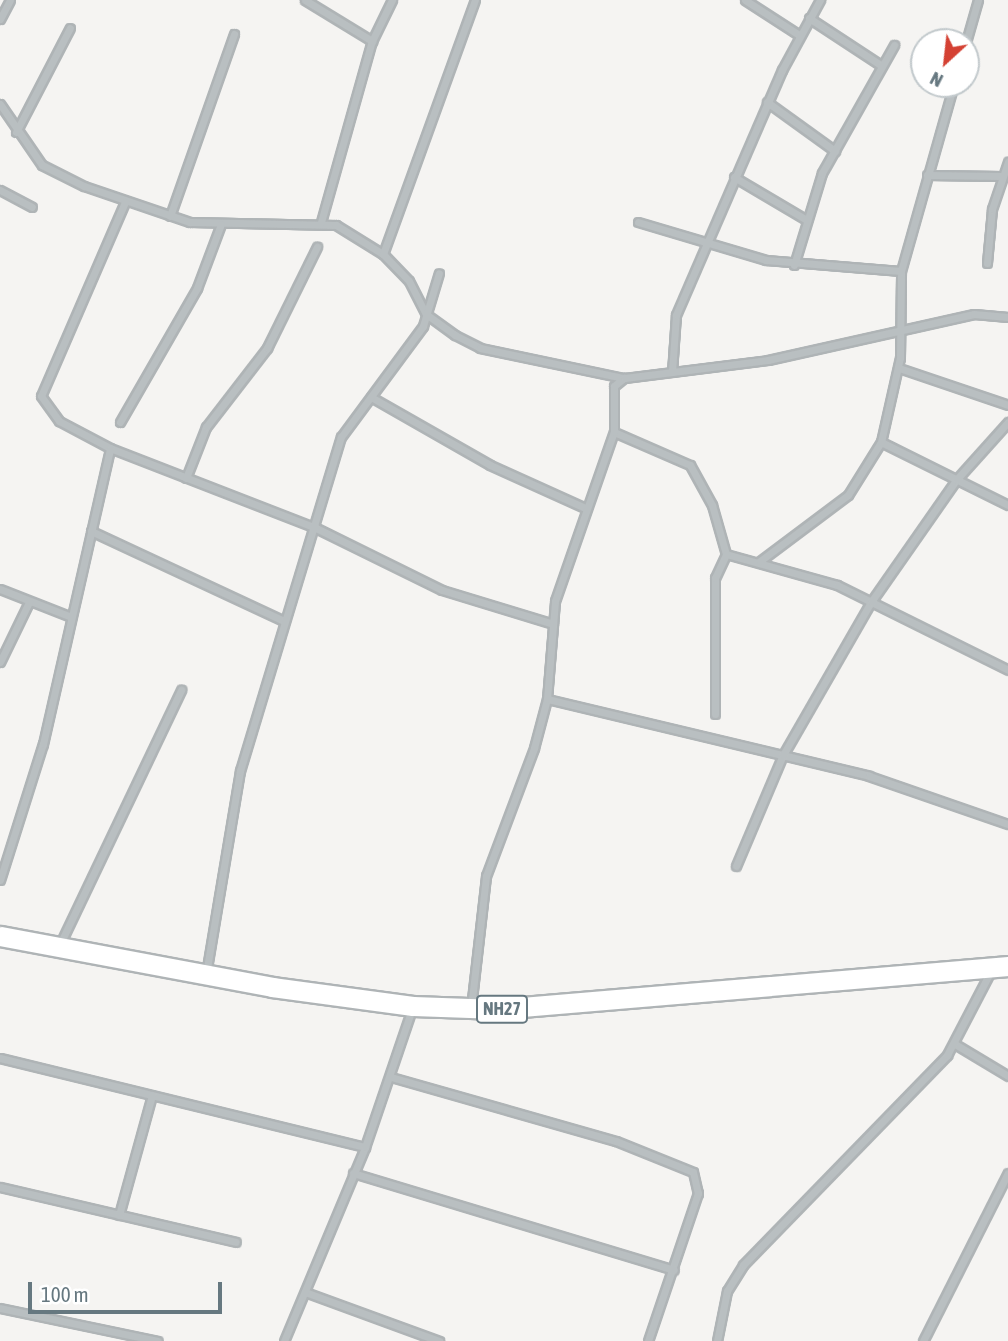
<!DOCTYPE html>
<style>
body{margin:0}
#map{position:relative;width:1008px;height:1341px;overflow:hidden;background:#f5f4f2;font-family:"Asap Condensed",sans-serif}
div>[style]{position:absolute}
.roads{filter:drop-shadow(2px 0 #afb4b6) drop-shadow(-2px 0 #afb4b6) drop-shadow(0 2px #afb4b6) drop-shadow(0 -2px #afb4b6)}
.minor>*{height:7px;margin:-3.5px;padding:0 3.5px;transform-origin:3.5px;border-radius:3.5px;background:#b9bfc1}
.trunk>*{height:19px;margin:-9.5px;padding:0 9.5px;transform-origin:9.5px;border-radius:9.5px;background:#fff}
span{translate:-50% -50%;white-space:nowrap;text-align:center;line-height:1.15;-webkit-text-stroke:7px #fff;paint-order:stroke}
.shield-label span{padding:2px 5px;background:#fff;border:2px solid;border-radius:5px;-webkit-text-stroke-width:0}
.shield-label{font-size:18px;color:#667880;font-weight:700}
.north{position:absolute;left:910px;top:28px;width:70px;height:70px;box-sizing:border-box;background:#fff;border:2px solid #c2c9cc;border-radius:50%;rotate:207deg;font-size:19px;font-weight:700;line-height:28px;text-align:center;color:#667880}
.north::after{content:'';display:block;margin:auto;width:24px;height:32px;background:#d44133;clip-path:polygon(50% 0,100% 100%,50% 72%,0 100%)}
.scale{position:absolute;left:28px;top:1282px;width:194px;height:32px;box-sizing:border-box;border:4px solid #667880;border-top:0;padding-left:9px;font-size:21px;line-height:24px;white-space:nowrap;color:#667880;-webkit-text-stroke:5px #fff;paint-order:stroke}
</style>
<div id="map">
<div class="roads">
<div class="minor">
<i style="left:305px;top:0;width:79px;rotate:31.5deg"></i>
<i style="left:745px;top:0;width:64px;rotate:32.9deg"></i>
<i style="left:809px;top:18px;width:87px;rotate:33.3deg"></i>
<i style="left:0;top:19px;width:21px;rotate:-62deg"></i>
<i style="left:966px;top:42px;width:44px;rotate:-74.1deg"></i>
<i style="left:767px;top:102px;width:84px;rotate:35.8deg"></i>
<i style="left:0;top:104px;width:74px;rotate:55.5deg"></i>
<i style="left:42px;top:165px;width:47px;rotate:26.6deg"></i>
<i style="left:84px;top:186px;width:112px;rotate:18.8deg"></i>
<i style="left:190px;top:222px;width:146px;rotate:1.2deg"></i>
<i style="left:336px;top:225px;width:55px;rotate:31.7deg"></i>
<i style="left:383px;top:254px;width:37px;rotate:46deg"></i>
<i style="left:409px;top:281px;width:37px;rotate:63deg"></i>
<i style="left:426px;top:314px;width:36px;rotate:36deg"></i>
<i style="left:455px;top:335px;width:28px;rotate:27deg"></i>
<i style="left:480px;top:348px;width:147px;rotate:11.8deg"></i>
<i style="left:16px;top:132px;width:117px;rotate:-62.6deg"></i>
<i style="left:927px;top:175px;width:74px;rotate:0.8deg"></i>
<i style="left:734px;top:177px;width:82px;rotate:30.6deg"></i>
<i style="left:0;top:190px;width:36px;rotate:28deg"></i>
<i style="left:125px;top:202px;width:211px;rotate:113.4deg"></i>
<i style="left:41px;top:396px;width:31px;rotate:54deg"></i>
<i style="left:59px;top:421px;width:58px;rotate:27.9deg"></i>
<i style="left:110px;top:448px;width:221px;rotate:21.2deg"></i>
<i style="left:316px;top:528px;width:140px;rotate:26.2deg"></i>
<i style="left:442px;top:590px;width:116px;rotate:17deg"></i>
<i style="left:170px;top:216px;width:193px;rotate:-70.6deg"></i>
<i style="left:321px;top:222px;width:188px;rotate:-74.3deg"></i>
<i style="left:372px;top:41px;width:46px;rotate:-64deg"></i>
<i style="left:638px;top:222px;width:134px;rotate:16.5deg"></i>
<i style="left:766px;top:260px;width:135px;rotate:4.7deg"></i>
<i style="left:383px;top:254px;width:270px;rotate:-70.1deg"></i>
<i style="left:987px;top:263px;width:54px;rotate:-84.7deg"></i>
<i style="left:992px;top:209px;width:50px;rotate:-71.2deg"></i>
<i style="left:794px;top:265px;width:96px;rotate:-73.1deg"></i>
<i style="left:822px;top:173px;width:147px;rotate:-60.6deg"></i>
<i style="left:899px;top:368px;width:115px;rotate:18.7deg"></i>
<i style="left:672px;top:372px;width:57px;rotate:-86deg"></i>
<i style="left:676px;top:315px;width:267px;rotate:-66.6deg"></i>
<i style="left:782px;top:70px;width:80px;rotate:-61.5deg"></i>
<i style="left:371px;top:397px;width:137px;rotate:29.7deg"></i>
<i style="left:490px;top:465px;width:102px;rotate:24.3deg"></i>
<i style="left:120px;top:422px;width:155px;rotate:-60.1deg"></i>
<i style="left:197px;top:288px;width:68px;rotate:-69.4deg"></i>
<i style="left:614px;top:432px;width:83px;rotate:23.5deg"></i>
<i style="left:690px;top:465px;width:46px;rotate:61.2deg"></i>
<i style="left:712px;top:505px;width:51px;rotate:74.1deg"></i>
<i style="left:881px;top:442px;width:142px;rotate:26.4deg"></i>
<i style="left:186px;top:478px;width:55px;rotate:-68.6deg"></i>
<i style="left:206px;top:427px;width:100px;rotate:-52.3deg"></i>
<i style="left:267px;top:348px;width:113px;rotate:-63.7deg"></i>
<i style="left:91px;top:531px;width:213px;rotate:25deg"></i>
<i style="left:726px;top:554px;width:115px;rotate:15.6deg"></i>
<i style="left:837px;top:585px;width:191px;rotate:26.4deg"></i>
<i style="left:760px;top:561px;width:110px;rotate:-36.9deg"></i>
<i style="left:848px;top:495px;width:62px;rotate:-58.1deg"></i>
<i style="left:881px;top:442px;width:86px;rotate:-77.3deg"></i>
<i style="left:900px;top:358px;width:87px;rotate:-89.3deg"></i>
<i style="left:901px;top:271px;width:194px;rotate:-74.2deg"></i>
<i style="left:0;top:589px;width:76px;rotate:21.5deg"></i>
<i style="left:0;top:662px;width:67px;rotate:-64.2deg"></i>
<i style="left:547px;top:699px;width:331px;rotate:13.4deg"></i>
<i style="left:869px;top:776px;width:147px;rotate:19.1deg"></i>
<i style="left:715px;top:714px;width:136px;rotate:-90deg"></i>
<i style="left:715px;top:578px;width:26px;rotate:-65deg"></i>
<i style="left:736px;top:866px;width:121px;rotate:-67.1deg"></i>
<i style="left:783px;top:755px;width:177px;rotate:-60.1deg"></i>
<i style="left:871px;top:602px;width:149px;rotate:-55.1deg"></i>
<i style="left:956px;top:480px;width:78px;rotate:-48.1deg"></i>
<i style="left:0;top:880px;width:143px;rotate:-72.5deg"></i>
<i style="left:43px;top:744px;width:303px;rotate:-77.2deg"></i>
<i style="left:59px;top:946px;width:284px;rotate:-64.5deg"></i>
<i style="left:206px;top:974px;width:206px;rotate:-80.5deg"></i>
<i style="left:240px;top:771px;width:349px;rotate:-73.2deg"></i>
<i style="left:341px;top:437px;width:138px;rotate:-53.5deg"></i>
<i style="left:423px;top:326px;width:55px;rotate:-73.2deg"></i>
<i style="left:471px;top:1008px;width:133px;rotate:-83.5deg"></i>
<i style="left:486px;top:876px;width:137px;rotate:-69.4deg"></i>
<i style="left:534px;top:748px;width:51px;rotate:-75.1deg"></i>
<i style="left:547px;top:699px;width:98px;rotate:-85.3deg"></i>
<i style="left:555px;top:601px;width:179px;rotate:-70.8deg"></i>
<i style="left:614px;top:432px;width:46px;rotate:-90deg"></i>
<i style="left:614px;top:386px;width:13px;rotate:-39deg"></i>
<i style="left:624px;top:378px;width:145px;rotate:-7.1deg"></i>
<i style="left:768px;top:360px;width:211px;rotate:-12.6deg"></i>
<i style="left:974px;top:314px;width:34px;rotate:5deg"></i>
<i style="left:955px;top:1044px;width:62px;rotate:31.1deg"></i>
<i style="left:0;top:1058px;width:376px;rotate:13.7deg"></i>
<i style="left:391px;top:1077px;width:234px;rotate:15.9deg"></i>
<i style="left:616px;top:1141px;width:83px;rotate:21.9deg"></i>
<i style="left:693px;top:1172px;width:22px;rotate:77deg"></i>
<i style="left:698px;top:1193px;width:156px;rotate:108.7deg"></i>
<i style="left:353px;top:1173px;width:335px;rotate:16.8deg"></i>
<i style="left:0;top:1187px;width:242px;rotate:13.1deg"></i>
<i style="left:119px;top:1215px;width:124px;rotate:-74.6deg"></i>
<i style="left:305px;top:1292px;width:143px;rotate:20.1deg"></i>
<i style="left:0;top:1308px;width:161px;rotate:11.8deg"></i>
<i style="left:284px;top:1341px;width:210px;rotate:-67.3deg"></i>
<i style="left:365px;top:1147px;width:146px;rotate:-71.2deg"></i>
<i style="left:717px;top:1341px;width:51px;rotate:-78.7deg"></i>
<i style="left:727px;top:1291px;width:31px;rotate:-58deg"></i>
<i style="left:743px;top:1265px;width:293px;rotate:-45.8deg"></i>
<i style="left:947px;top:1055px;width:95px;rotate:-62.4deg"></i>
<i style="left:923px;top:1341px;width:188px;rotate:-63.2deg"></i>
</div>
<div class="trunk">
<i style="left:0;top:936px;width:277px;rotate:10.6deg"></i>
<i style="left:272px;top:987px;width:142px;rotate:7.7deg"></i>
<i style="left:413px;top:1006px;width:85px;rotate:2deg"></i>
<i style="left:498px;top:1009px;width:512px;rotate:-4.82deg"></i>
</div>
</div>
<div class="shield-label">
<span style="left:502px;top:1009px">NH27</span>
</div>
<div class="north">N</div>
<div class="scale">100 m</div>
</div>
